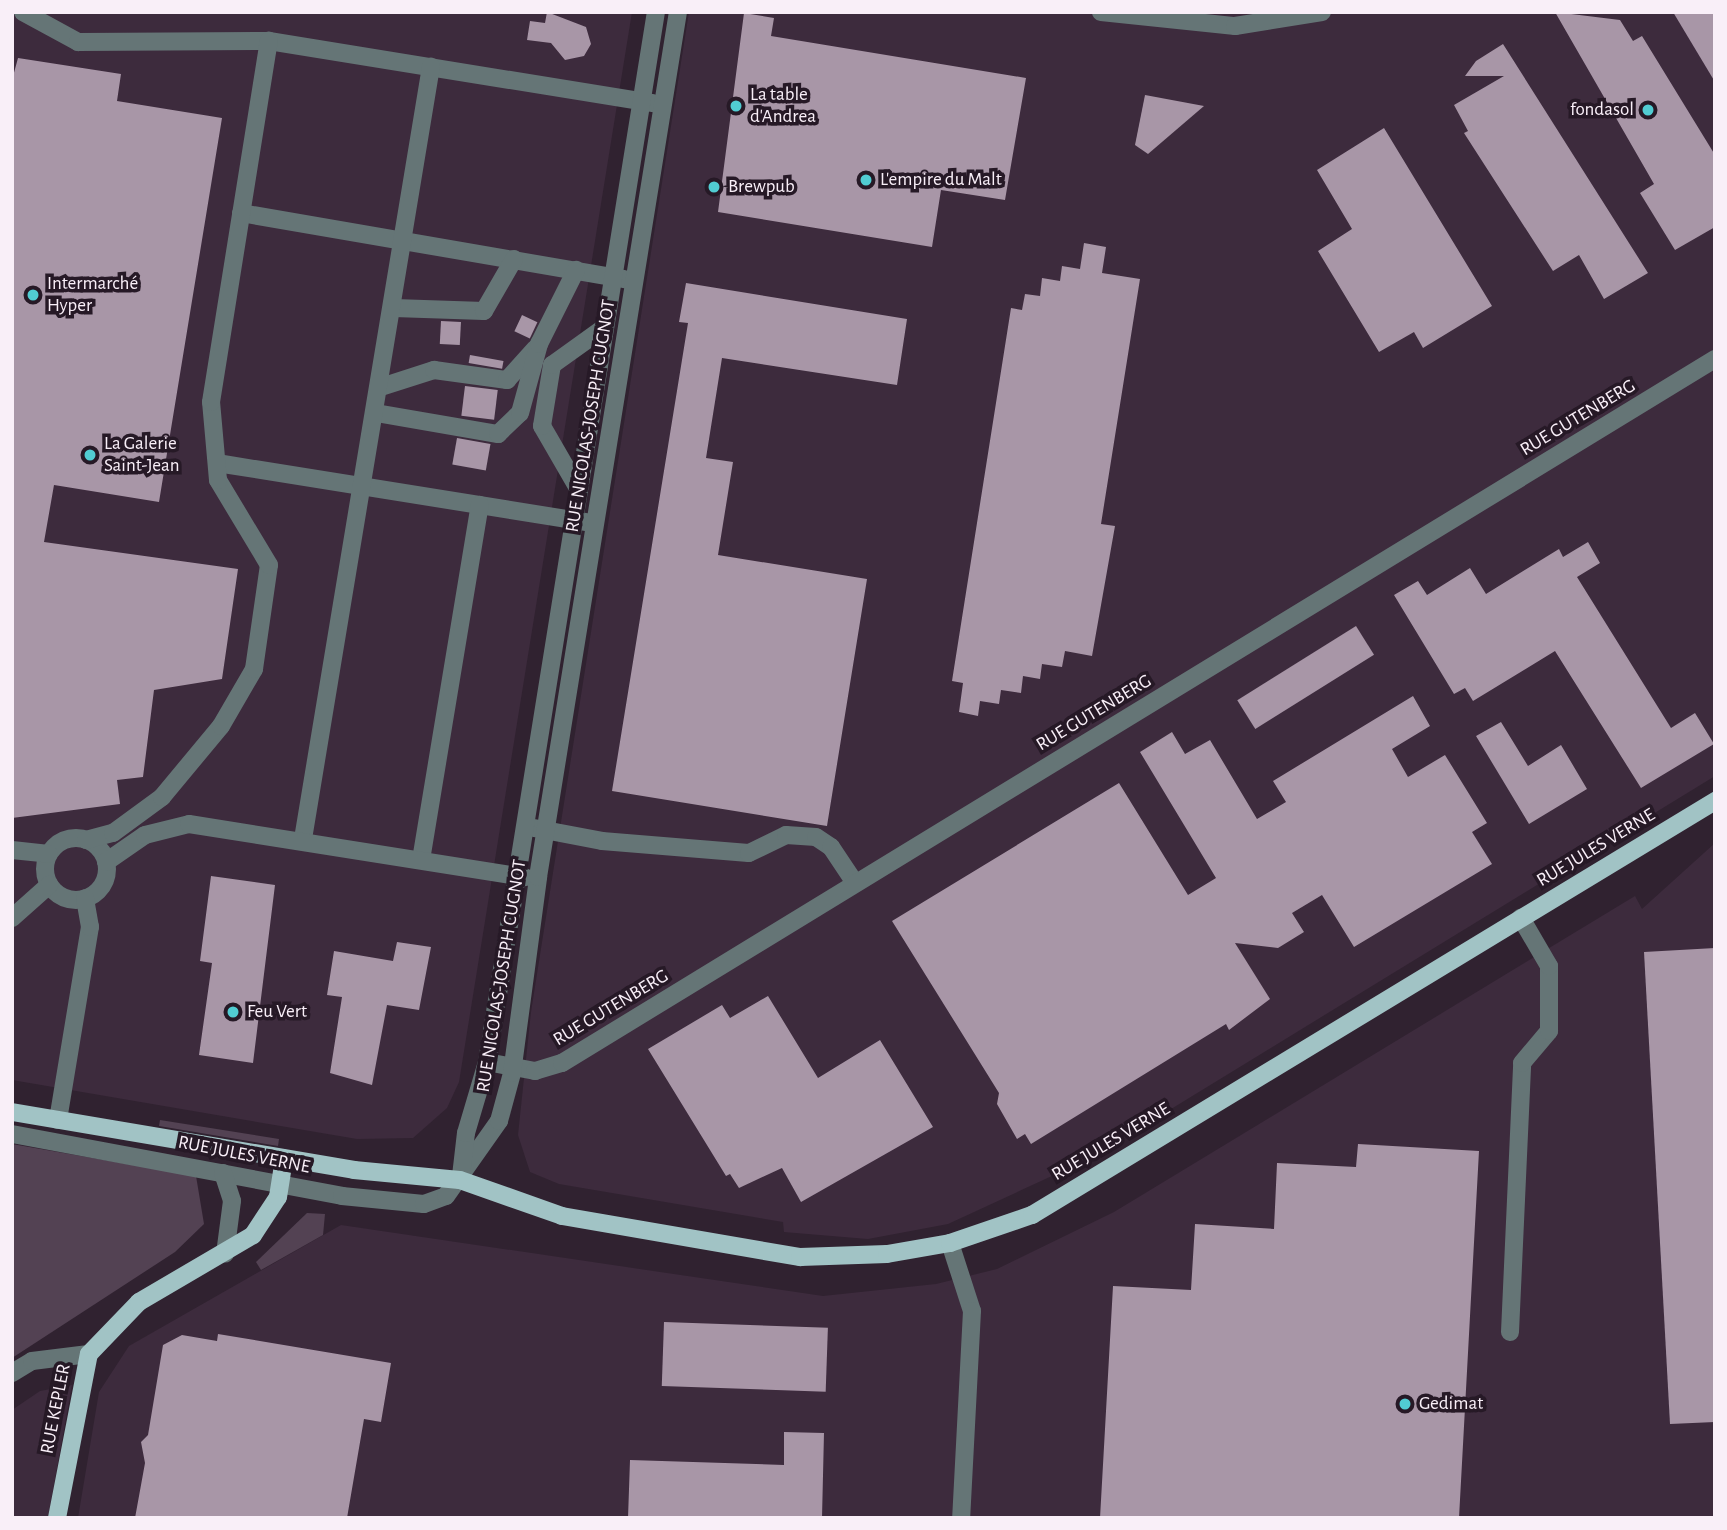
<!DOCTYPE html>
<meta charset="utf-8">
<style>
body{margin:0}
#map{position:relative;width:1727px;height:1530px;overflow:hidden;background:#302230;font-family:"Alegreya Sans",sans-serif}
div>[style]{position:absolute}
.built>*{inset:0;background:#3d2b3d}
.green>*{inset:0;background:#534253}
.building>*{inset:0;background:#a896a7;transform-origin:0 0}
.minor>*{height:18px;margin:-9px;padding:0 9px;transform-origin:9px;border-radius:9px;background:#657576}
.minor>.ring{margin:-9px;padding:0;box-sizing:content-box;background:none;border:18px solid #657576;border-radius:50%}
.major>*{height:18px;margin:-9px;padding:0 9px;transform-origin:9px;border-radius:9px;background:#a1c3c5}
.dots>*{width:19px;height:19px;translate:-50% -50%;box-sizing:border-box;border:4px solid #261926;border-radius:50%}
span{translate:-50% -50%;white-space:nowrap;text-align:center;line-height:1.15;-webkit-text-stroke:7px #261926;paint-order:stroke}
.poi-label{font-size:19px;color:#f9eff8}
.left{translate:0 -50%;text-align:left}
.right{translate:-100% -50%;text-align:right}
.street-label{font-size:19px;color:#f9eff8}
.frame{position:absolute;inset:0;border:14px solid #f9eff8;pointer-events:none}
</style>
<div id="map">
<div class="built">
<i style="clip-path:polygon(12px 12px,632px 12px,459px 1082px,447px 1108px,413px 1138px,357px 1139px,12px 1080px)"></i>
<i style="clip-path:polygon(689px 12px,1715px 12px,1715px 776px,1091px 1158px,948px 1224px,868px 1239px,784px 1232px,783px 1222px,559px 1184px,530px 1172px,518px 1135px,531px 1012px)"></i>
<i style="clip-path:polygon(1715px 843px,1715px 1518px,78px 1518px,99px 1392px,129px 1346px,341px 1225px,823px 1296px,936px 1284px,997px 1269px,1114px 1212px,1635px 896px,1642px 909px)"></i>
<i style="clip-path:polygon(72px 1385px,48px 1518px,12px 1518px,12px 1410px,40px 1391px)"></i>
</div>
<div class="green">
<i style="clip-path:polygon(160px 1120px,279px 1139px,278px 1146px,159px 1126px)"></i>
<i style="clip-path:polygon(12px 1144px,196px 1176px,204px 1224px,175px 1252px,12px 1358px)"></i>
<i style="clip-path:polygon(307px 1213px,325px 1214px,323px 1235px,261px 1270px,256px 1262px)"></i>
</div>
<div class="building">
<i style="clip-path:polygon(547px 12px,586px 27px,591px 44px,584px 56px,565px 60px,551px 43px,527px 40px,530px 21px,545px 23px)"></i>
<i style="clip-path:polygon(1555px 12px,1620px 20px,1633px 41px,1642px 36px,1715px 155px,1715px 227px,1675px 250px,1640px 193px,1654px 184px)"></i>
<i style="clip-path:polygon(1673px 12px,1715px 12px,1715px 82px)"></i>
<i style="clip-path:polygon(744px 13px,774px 18px,771px 36px,1026px 78px,1005px 200px,941px 190px,932px 247px,718px 212px)"></i>
<i style="clip-path:polygon(1503px 44px,1648px 273px,1604px 299px,1579px 255px,1553px 271px,1464px 133px,1468px 131px,1454px 105px,1504px 76px,1465px 76px,1476px 61px)"></i>
<i style="clip-path:polygon(18px 58px,121px 74px,117px 101px,222px 118px,159px 502px,54px 485px,44px 542px,238px 569px,222px 679px,154px 690px,143px 777px,117px 780px,120px 804px,12px 818px,12px 80px)"></i>
<i style="clip-path:polygon(1145px 95px,1204px 106px,1148px 154px,1135px 145px)"></i>
<i style="clip-path:polygon(1384px 128px,1492px 306px,1423px 348px,1414px 332px,1379px 352px,1318px 251px,1352px 229px,1317px 170px)"></i>
<i style="clip-path:polygon(1084px 243px,1106px 247px,1102px 273px,1140px 279px,1101px 524px,1115px 526px,1092px 656px,1065px 651px,1062px 667px,1042px 664px,1040px 679px,1023px 676px,1021px 693px,1001px 690px,999px 704px,980px 701px,978px 716px,959px 712px,963px 683px,952px 681px,1011px 308px,1022px 310px,1025px 294px,1040px 296px,1042px 278px,1060px 281px,1062px 266px,1080px 269px)"></i>
<i style="clip-path:polygon(686px 283px,907px 319px,897px 385px,722px 358px,706px 458px,733px 462px,718px 555px,867px 579px,827px 826px,612px 791px,688px 323px,679px 322px)"></i>
<i style="left:522px;top:315px;width:17px;height:18px;rotate:25deg"></i>
<i style="left:441px;top:321px;width:20px;height:23px;rotate:3deg"></i>
<i style="left:470px;top:355px;width:34px;height:8px;rotate:10deg"></i>
<i style="left:465px;top:386px;width:33px;height:30px;rotate:7deg"></i>
<i style="left:457px;top:438px;width:34px;height:27px;rotate:10deg"></i>
<i style="clip-path:polygon(1588px 542px,1600px 563px,1577px 577px,1671px 728px,1695px 713px,1714px 744px,1641px 788px,1555px 651px,1473px 701px,1465px 688px,1454px 694px,1394px 595px,1418px 581px,1427px 595px,1470px 568px,1486px 594px,1559px 549px,1563px 557px)"></i>
<i style="left:1356px;top:626px;width:34px;height:140px;rotate:58deg"></i>
<i style="clip-path:polygon(1413px 696px,1430px 726px,1392px 749px,1408px 777px,1445px 755px,1487px 823px,1472px 832px,1492px 864px,1354px 947px,1322px 895px,1292px 913px,1304px 932px,1278px 948px,1235px 943px,1270px 999px,1229px 1030px,1226px 1024px,1031px 1144px,1025px 1134px,1017px 1139px,997px 1104px,999px 1093px,892px 921px,1119px 783px,1188px 895px,1216px 878px,1140px 752px,1172px 732px,1185px 754px,1210px 740px,1257px 819px,1286px 802px,1273px 781px)"></i>
<i style="clip-path:polygon(1501px 722px,1528px 766px,1561px 745px,1587px 789px,1529px 824px,1476px 736px)"></i>
<i style="clip-path:polygon(211px 876px,275px 885px,253px 1063px,199px 1055px,212px 963px,200px 961px)"></i>
<i style="clip-path:polygon(397px 942px,431px 947px,419px 1010px,387px 1005px,372px 1085px,330px 1073px,342px 997px,327px 995px,334px 951px,393px 961px)"></i>
<i style="clip-path:polygon(1715px 948px,1715px 1422px,1670px 1424px,1644px 952px)"></i>
<i style="clip-path:polygon(768px 996px,818px 1078px,880px 1040px,933px 1127px,801px 1202px,782px 1168px,739px 1188px,730px 1174px,726px 1176px,648px 1049px,722px 1005px,730px 1018px)"></i>
<i style="clip-path:polygon(1358px 1144px,1479px 1151px,1459px 1518px,1100px 1518px,1113px 1286px,1191px 1290px,1195px 1224px,1274px 1229px,1277px 1163px,1356px 1167px)"></i>
<i style="left:664px;top:1322px;width:164px;height:64px;rotate:2deg"></i>
<i style="clip-path:polygon(218px 1334px,391px 1363px,381px 1422px,364px 1419px,347px 1518px,135px 1518px,145px 1463px,141px 1442px,148px 1435px,163px 1345px,182px 1335px,217px 1341px)"></i>
<i style="clip-path:polygon(784px 1432px,824px 1433px,822px 1518px,628px 1518px,630px 1460px,784px 1465px)"></i>
</div>
<div class="minor">
<i style="left:23px;top:12px;width:63px;rotate:28.6deg"></i>
<i style="left:78px;top:42px;width:191px;rotate:-0.3deg"></i>
<i style="left:269px;top:41px;width:389px;rotate:9.2deg"></i>
<i style="left:1101px;top:12px;width:135px;rotate:6deg"></i>
<i style="left:1235px;top:26px;width:88px;rotate:-9.1deg"></i>
<i style="left:241px;top:213px;width:389px;rotate:9.8deg"></i>
<i style="left:394px;top:308px;width:90px;rotate:1.9deg"></i>
<i style="left:484px;top:311px;width:60px;rotate:-60deg"></i>
<i style="left:381px;top:387px;width:56px;rotate:-17.8deg"></i>
<i style="left:434px;top:370px;width:74px;rotate:7.8deg"></i>
<i style="left:507px;top:380px;width:42px;rotate:-47.9deg"></i>
<i style="left:376px;top:413px;width:124px;rotate:9.8deg"></i>
<i style="left:498px;top:434px;width:30px;rotate:-44deg"></i>
<i style="left:520px;top:413px;width:72px;rotate:-74.6deg"></i>
<i style="left:539px;top:344px;width:83px;rotate:-63.4deg"></i>
<i style="left:217px;top:463px;width:374px;rotate:9.1deg"></i>
<i style="left:579px;top:490px;width:74px;rotate:-120deg"></i>
<i style="left:542px;top:426px;width:62px;rotate:-80.7deg"></i>
<i style="left:552px;top:365px;width:65px;rotate:-35.6deg"></i>
<i style="left:534px;top:828px;width:69px;rotate:10.8deg"></i>
<i style="left:602px;top:841px;width:147px;rotate:4.7deg"></i>
<i style="left:749px;top:853px;width:41px;rotate:-25.9deg"></i>
<i style="left:786px;top:835px;width:30px;rotate:4deg"></i>
<i style="left:816px;top:837px;width:18px;rotate:34deg"></i>
<i style="left:831px;top:847px;width:43px;rotate:56.3deg"></i>
<i class="ring" style="left:45px;top:838px;width:44px;height:44px"></i>
<i style="left:303px;top:839px;width:783px;rotate:-80.59deg"></i>
<i style="left:86px;top:840px;width:28px;rotate:-15deg"></i>
<i style="left:113px;top:833px;width:61px;rotate:-36.3deg"></i>
<i style="left:162px;top:797px;width:92px;rotate:-50.3deg"></i>
<i style="left:221px;top:726px;width:66px;rotate:-59.9deg"></i>
<i style="left:254px;top:669px;width:105px;rotate:-81.8deg"></i>
<i style="left:269px;top:565px;width:99px;rotate:-121deg"></i>
<i style="left:218px;top:480px;width:78px;rotate:-95.1deg"></i>
<i style="left:211px;top:402px;width:366px;rotate:-80.9deg"></i>
<i style="left:12px;top:850px;width:37px;rotate:6deg"></i>
<i style="left:421px;top:860px;width:360px;rotate:-80.6deg"></i>
<i style="left:106px;top:862px;width:47px;rotate:-34.7deg"></i>
<i style="left:145px;top:835px;width:45px;rotate:-14deg"></i>
<i style="left:189px;top:824px;width:340px;rotate:9deg"></i>
<i style="left:12px;top:918px;width:50px;rotate:-41.7deg"></i>
<i style="left:487px;top:1062px;width:49px;rotate:10.6deg"></i>
<i style="left:535px;top:1071px;width:28px;rotate:-17deg"></i>
<i style="left:562px;top:1063px;width:1351px;rotate:-31.41deg"></i>
<i style="left:58px;top:1120px;width:196px;rotate:-80.6deg"></i>
<i style="left:90px;top:927px;width:29px;rotate:-100deg"></i>
<i style="left:12px;top:1134px;width:336px;rotate:10.6deg"></i>
<i style="left:342px;top:1196px;width:82px;rotate:5.6deg"></i>
<i style="left:424px;top:1204px;width:23px;rotate:-20deg"></i>
<i style="left:446px;top:1196px;width:92px;rotate:-54.8deg"></i>
<i style="left:499px;top:1121px;width:50px;rotate:-74.8deg"></i>
<i style="left:512px;top:1073px;width:198px;rotate:-82.4deg"></i>
<i style="left:538px;top:877px;width:876px;rotate:-80.81deg"></i>
<i style="left:223px;top:1173px;width:29px;rotate:72deg"></i>
<i style="left:232px;top:1201px;width:53px;rotate:97.5deg"></i>
<i style="left:461px;top:1176px;width:43px;rotate:-83.4deg"></i>
<i style="left:466px;top:1133px;width:74px;rotate:-73.5deg"></i>
<i style="left:487px;top:1062px;width:1064px;rotate:-80.86deg"></i>
<i style="left:950px;top:1243px;width:71px;rotate:72.1deg"></i>
<i style="left:972px;top:1311px;width:207px;rotate:93deg"></i>
<i style="left:1510px;top:1332px;width:269px;rotate:-87.4deg"></i>
<i style="left:1522px;top:1063px;width:42px;rotate:-49.8deg"></i>
<i style="left:1549px;top:1031px;width:65px;rotate:-90deg"></i>
<i style="left:1549px;top:966px;width:56px;rotate:-120.3deg"></i>
<i style="left:12px;top:1373px;width:23px;rotate:-31deg"></i>
<i style="left:32px;top:1361px;width:57px;rotate:-7deg"></i>
</div>
<div class="major">
<i style="left:12px;top:1112px;width:347px;rotate:9.6deg"></i>
<i style="left:354px;top:1170px;width:106px;rotate:5.4deg"></i>
<i style="left:460px;top:1180px;width:108px;rotate:19.4deg"></i>
<i style="left:562px;top:1216px;width:242px;rotate:9.8deg"></i>
<i style="left:800px;top:1257px;width:87px;rotate:-2deg"></i>
<i style="left:887px;top:1254px;width:64px;rotate:-9.9deg"></i>
<i style="left:950px;top:1243px;width:87px;rotate:-18.9deg"></i>
<i style="left:1032px;top:1215px;width:799px;rotate:-31.22deg"></i>
<i style="left:57px;top:1518px;width:167px;rotate:-79deg"></i>
<i style="left:89px;top:1354px;width:72px;rotate:-46.1deg"></i>
<i style="left:139px;top:1302px;width:132px;rotate:-30.4deg"></i>
<i style="left:253px;top:1235px;width:45px;rotate:-56.7deg"></i>
<i style="left:278px;top:1197px;width:39px;rotate:-81deg"></i>
</div>
<div class="dots">
<i style="left:736px;top:106px;background:#51ccd2"></i>
<i style="left:1648px;top:110px;background:#51ccd2"></i>
<i style="left:866px;top:180px;background:#51ccd2"></i>
<i style="left:714px;top:187px;background:#51ccd2"></i>
<i style="left:33px;top:295px;background:#51ccd2"></i>
<i style="left:90px;top:455px;background:#51ccd2"></i>
<i style="left:233px;top:1012px;background:#51ccd2"></i>
<i style="left:1405px;top:1404px;background:#51ccd2"></i>
</div>
<div class="poi-label">
<span class="left" style="left:750px;top:106px">La table<br>d'Andrea</span>
<span class="right" style="left:1634px;top:110px">fondasol</span>
<span class="left" style="left:880px;top:180px">L'empire du Malt</span>
<span class="left" style="left:728px;top:187px">Brewpub</span>
<span class="left" style="left:47px;top:295px">Intermarché<br>Hyper</span>
<span class="left" style="left:104px;top:455px">La Galerie<br>Saint-Jean</span>
<span class="left" style="left:247px;top:1012px">Feu Vert</span>
<span class="left" style="left:1419px;top:1404px">Gedimat</span>
</div>
<div class="street-label">
<span style="left:591px;top:416px;rotate:-81deg">RUE NICOLAS-JOSEPH CUGNOT</span>
<span style="left:1578px;top:418px;rotate:-31deg">RUE GUTENBERG</span>
<span style="left:1094px;top:713px;rotate:-31deg">RUE GUTENBERG</span>
<span style="left:1596px;top:848px;rotate:-31deg">RUE JULES VERNE</span>
<span style="left:502px;top:976px;rotate:-81deg">RUE NICOLAS-JOSEPH CUGNOT</span>
<span style="left:611px;top:1008px;rotate:-31deg">RUE GUTENBERG</span>
<span style="left:1111px;top:1142px;rotate:-31deg">RUE JULES VERNE</span>
<span style="left:244px;top:1155px;rotate:11deg">RUE JULES VERNE</span>
<span style="left:56px;top:1409px;rotate:-79deg">RUE KEPLER</span>
</div>
<div class="frame"></div>
</div>
